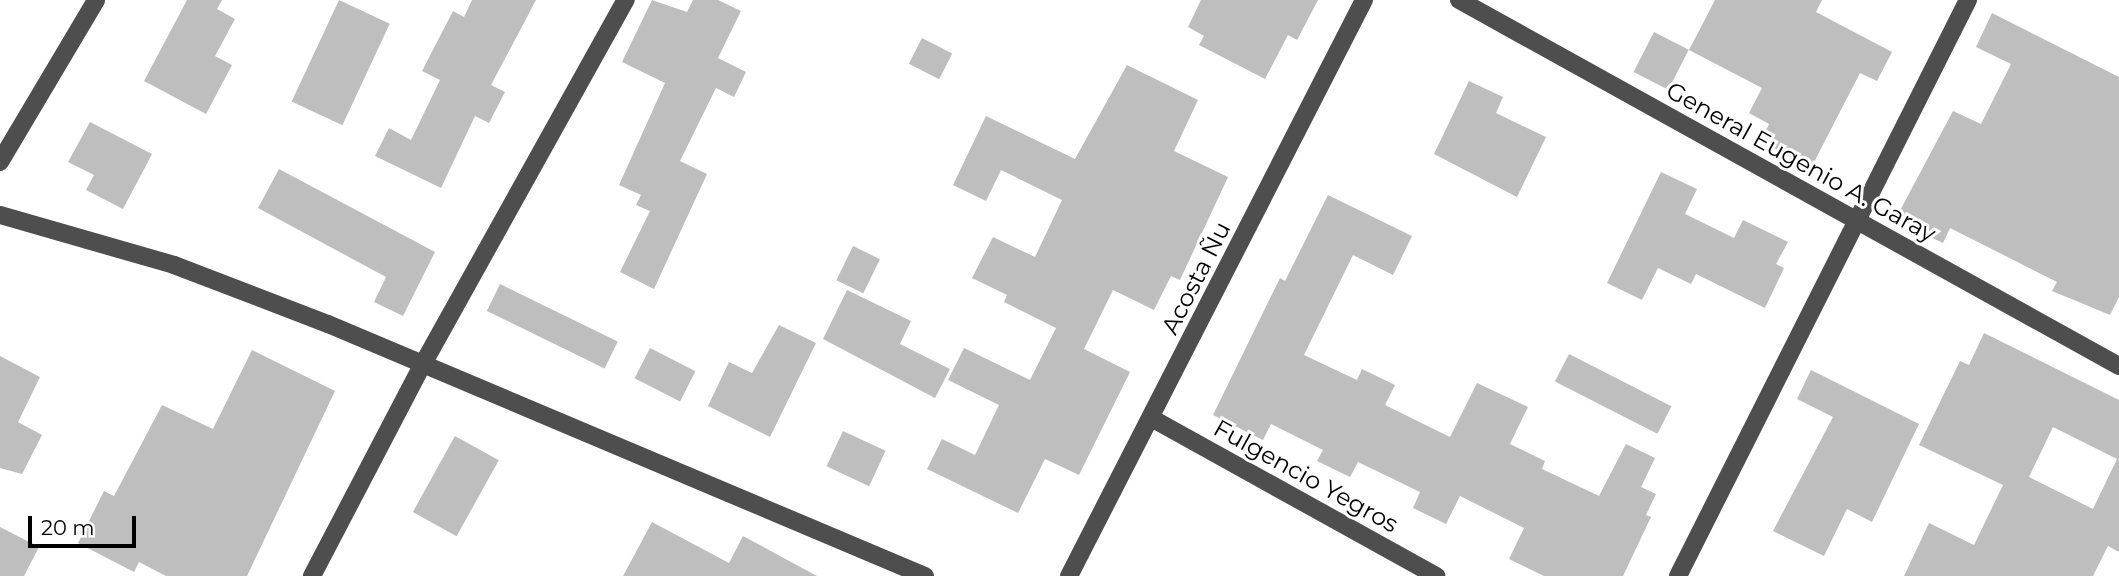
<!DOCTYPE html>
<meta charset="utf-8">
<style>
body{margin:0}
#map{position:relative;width:2119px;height:576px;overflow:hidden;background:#fff;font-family:Montserrat,sans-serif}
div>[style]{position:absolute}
.building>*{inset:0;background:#bebebe;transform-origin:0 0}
.minor>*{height:18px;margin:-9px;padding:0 9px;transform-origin:9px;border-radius:9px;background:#4e4e4e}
span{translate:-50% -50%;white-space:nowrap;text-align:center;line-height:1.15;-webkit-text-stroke:6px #fff;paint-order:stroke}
.street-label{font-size:24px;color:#000}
.scale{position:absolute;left:28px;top:516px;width:108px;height:32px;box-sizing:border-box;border:4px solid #000;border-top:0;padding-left:9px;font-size:21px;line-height:24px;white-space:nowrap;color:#000;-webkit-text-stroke:5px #fff;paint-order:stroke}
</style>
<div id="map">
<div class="building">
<i style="clip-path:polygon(187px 0,222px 0,217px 9px,235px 19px,215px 56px,232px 65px,206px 114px,144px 81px)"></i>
<i style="left:339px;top:0;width:56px;height:112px;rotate:25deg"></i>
<i style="clip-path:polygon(472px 0,536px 0,491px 85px,505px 92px,489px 123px,475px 116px,441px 188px,375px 156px,389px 128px,411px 140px,440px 80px,422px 71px,453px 11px,464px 17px)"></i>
<i style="clip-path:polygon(652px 0,687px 12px,693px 0,718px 0,741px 11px,718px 58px,746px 72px,734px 97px,716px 88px,680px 161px,707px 174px,654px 289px,620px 272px,650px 211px,636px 205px,641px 195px,619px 185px,665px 83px,622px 62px)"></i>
<i style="clip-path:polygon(1201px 0,1318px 0,1297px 40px,1288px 35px,1265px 79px,1199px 45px,1204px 36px,1188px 27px)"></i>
<i style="clip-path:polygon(1715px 0,1822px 0,1816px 12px,1892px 52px,1877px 81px,1860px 73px,1811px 168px,1761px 141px,1769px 124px,1749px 113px,1762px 88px,1689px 50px)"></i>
<i style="clip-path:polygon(1992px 13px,2119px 77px,2119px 297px,2110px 315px,2052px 291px,2057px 282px,1950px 228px,1943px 243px,1895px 220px,1953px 111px,1981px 124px,2011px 64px,1976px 47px)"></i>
<i style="left:1654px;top:32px;width:39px;height:45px;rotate:27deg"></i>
<i style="left:922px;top:38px;width:34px;height:29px;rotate:27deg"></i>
<i style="clip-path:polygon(1127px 65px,1198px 100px,1174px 151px,1228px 177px,1180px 280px,1171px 276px,1154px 310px,1113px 290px,1084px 349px,1130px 372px,1079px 475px,1045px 459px,1018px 513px,927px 469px,942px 439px,975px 455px,999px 405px,948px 380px,964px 348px,1030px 380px,1056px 328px,1004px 302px,1007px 295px,972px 278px,993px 237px,1035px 257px,1062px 200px,1001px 170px,986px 201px,953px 185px,986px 116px,1075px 159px)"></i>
<i style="clip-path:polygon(1469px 81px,1503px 97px,1496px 113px,1546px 137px,1517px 197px,1434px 154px)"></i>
<i style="clip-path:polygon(90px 122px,152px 154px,123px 209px,86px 190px,94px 175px,68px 162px)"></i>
<i style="clip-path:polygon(279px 169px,435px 252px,403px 316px,374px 302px,386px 277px,258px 208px)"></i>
<i style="clip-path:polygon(1661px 172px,1697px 189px,1685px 214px,1734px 238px,1743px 220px,1788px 242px,1776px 264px,1784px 268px,1765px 308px,1696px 274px,1691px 284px,1658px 268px,1642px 300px,1607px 283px)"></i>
<i style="clip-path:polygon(1328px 195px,1412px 236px,1393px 275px,1353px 255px,1304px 355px,1357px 380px,1362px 369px,1395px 385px,1385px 405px,1450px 437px,1477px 383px,1528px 407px,1510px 444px,1545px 461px,1542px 469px,1599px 496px,1626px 444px,1655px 458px,1641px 487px,1656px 494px,1646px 515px,1651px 517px,1623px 576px,1544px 576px,1509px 559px,1524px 528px,1460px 496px,1446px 524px,1413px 508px,1420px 492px,1358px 462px,1350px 477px,1317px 461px,1323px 450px,1271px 424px,1263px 440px,1213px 415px,1280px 278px,1285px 281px)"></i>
<i style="left:853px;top:246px;width:30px;height:38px;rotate:26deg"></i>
<i style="left:500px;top:284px;width:131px;height:30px;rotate:26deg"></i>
<i style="clip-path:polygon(847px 290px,911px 321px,900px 344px,950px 369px,935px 398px,823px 339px)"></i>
<i style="clip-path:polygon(779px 325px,816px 343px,770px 437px,708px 406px,729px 362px,752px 373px)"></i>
<i style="clip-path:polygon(evenodd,1984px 333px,2119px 400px,2119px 552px,2108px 546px,2093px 576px,1904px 576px,1929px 523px,1974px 545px,2003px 485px,1919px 445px,1960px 361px,1969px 365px,1984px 333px,2053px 427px,2117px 459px,2093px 509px,2029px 477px,2053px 427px)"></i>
<i style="left:650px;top:348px;width:51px;height:34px;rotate:27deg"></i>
<i style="clip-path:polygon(252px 350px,335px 391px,247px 576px,166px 576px,139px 562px,134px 572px,78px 543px,104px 491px,114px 496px,162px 405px,213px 429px)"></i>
<i style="left:1569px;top:354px;width:115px;height:31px;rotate:27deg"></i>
<i style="clip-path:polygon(0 356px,40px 377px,18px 422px,42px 435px,22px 474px,0 468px)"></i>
<i style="clip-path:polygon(1811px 370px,1919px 424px,1872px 522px,1847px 509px,1824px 556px,1773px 531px,1833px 417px,1797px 399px)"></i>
<i style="left:843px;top:431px;width:47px;height:39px;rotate:25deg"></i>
<i style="left:455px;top:436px;width:50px;height:87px;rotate:29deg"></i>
<i style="clip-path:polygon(652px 522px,729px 563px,743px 536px,817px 576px,623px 576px)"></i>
<i style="clip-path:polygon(0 527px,39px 547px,24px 576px,0 576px)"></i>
</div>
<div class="minor">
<i style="left:1459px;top:0;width:755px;rotate:29.01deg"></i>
<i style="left:0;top:162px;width:188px;rotate:-59.3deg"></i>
<i style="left:0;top:215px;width:181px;rotate:16deg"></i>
<i style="left:174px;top:265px;width:165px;rotate:21deg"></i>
<i style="left:328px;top:324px;width:648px;rotate:22.89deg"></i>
<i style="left:1153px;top:419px;width:324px;rotate:29deg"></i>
<i style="left:312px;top:576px;width:239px;rotate:-62.4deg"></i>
<i style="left:423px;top:364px;width:417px;rotate:-60.9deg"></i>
<i style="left:1069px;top:576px;width:647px;rotate:-62.88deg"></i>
<i style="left:1678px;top:576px;width:645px;rotate:-63.28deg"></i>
</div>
<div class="street-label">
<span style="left:1801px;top:162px;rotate:29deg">General Eugenio A. Garay</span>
<span style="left:1196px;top:278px;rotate:-63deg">Acosta Ñu</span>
<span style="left:1306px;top:476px;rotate:29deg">Fulgencio Yegros</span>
</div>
<div class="scale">20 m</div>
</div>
